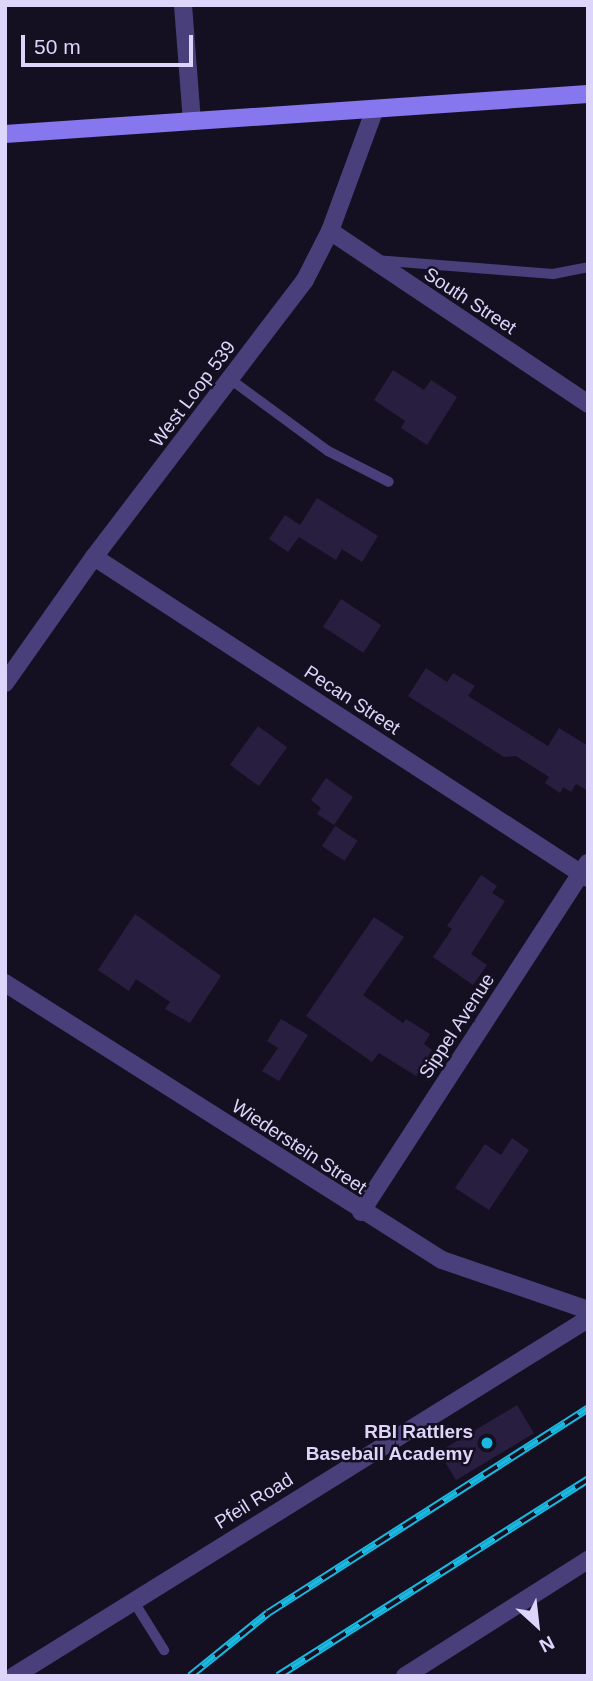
<!DOCTYPE html>
<style>
body{margin:0}
#map{position:relative;width:593px;height:1681px;overflow:hidden;background:#151021;font-family:Arial,sans-serif}
div>[style]{position:absolute}
.building>*{inset:0;background:#281e40;transform-origin:0 0}
.lane>*{height:10px;margin:-5px;padding:0 5px;transform-origin:5px;border-radius:5px;background:#49407b}
.street>*{height:18px;margin:-9px;padding:0 9px;transform-origin:9px;border-radius:9px;background:#49407b}
.secondary>*{height:18px;margin:-9px;padding:0 9px;transform-origin:9px;border-radius:9px;background:#8677ef}
.rail>*{height:8px;margin-top:-4px;transform-origin:0;background:repeating-linear-gradient(90deg,#151021 0 16px,#1ab9e1 0 32px);box-sizing:border-box;border-block:2px solid #1ab9e1}
.dots>*{width:19px;height:19px;translate:-50% -50%;box-sizing:border-box;border:4px solid #151021;border-radius:50%}
span{translate:-50% -50%;white-space:nowrap;text-align:center;line-height:1.15;-webkit-text-stroke:5px #151021;paint-order:stroke}
.street-label{font-size:19px;color:#ddd5fa}
.poi-label{font-size:19px;color:#ddd5fa;font-weight:700}
.right{translate:-100% -50%;text-align:right}
.frame{position:absolute;inset:0;border:7px solid #ddd5fa;pointer-events:none}
.north{position:absolute;left:502px;top:1590px;width:70px;height:70px;-webkit-text-stroke:5px #151021;paint-order:stroke;rotate:153deg;font-size:19px;font-weight:700;line-height:28px;text-align:center;color:#ddd5fa}
.north::after{content:'';display:block;margin:auto;width:24px;height:32px;background:#ddd5fa;clip-path:polygon(50% 0,100% 100%,50% 72%,0 100%)}
.scale{position:absolute;left:21px;top:35px;width:172px;height:32px;box-sizing:border-box;border:4px solid #ddd5fa;border-top:0;padding-left:9px;font-size:21px;line-height:24px;white-space:nowrap;color:#ddd5fa;-webkit-text-stroke:5px #151021;paint-order:stroke}
</style>
<div id="map">
<div class="building">
<i style="clip-path:polygon(393px 370px,424px 390px,431px 380px,457px 397px,427px 445px,401px 428px,405px 421px,374px 400px)"></i>
<i style="clip-path:polygon(317px 498px,378px 536px,362px 562px,342px 549px,336px 560px,299px 537px,288px 552px,269px 539px,285px 515px,300px 525px)"></i>
<i style="left:341px;top:599px;width:48px;height:33px;rotate:33deg"></i>
<i style="clip-path:polygon(426px 668px,447px 682px,453px 673px,475px 686px,468px 696px,548px 746px,559px 728px,588px 746px,588px 791px,576px 784px,571px 792px,563px 787px,560px 793px,545px 783px,549px 777px,516px 756px,504px 757px,408px 696px)"></i>
<i style="left:258px;top:726px;width:36px;height:48px;rotate:36deg"></i>
<i style="clip-path:polygon(326px 778px,353px 797px,334px 825px,317px 814px,321px 808px,311px 800px)"></i>
<i style="left:335px;top:826px;width:27px;height:24px;rotate:33deg"></i>
<i style="clip-path:polygon(481px 875px,497px 886px,492px 893px,505px 901px,471px 954px,487px 965px,473px 985px,433px 957px,452px 929px,447px 926px)"></i>
<i style="clip-path:polygon(135px 914px,221px 976px,190px 1023px,165px 1009px,170px 1002px,136px 979px,129px 991px,98px 970px)"></i>
<i style="clip-path:polygon(374px 917px,404px 937px,363px 995px,403px 1023px,406px 1019px,430px 1034px,424px 1044px,432px 1050px,416px 1076px,379px 1053px,372px 1062px,306px 1016px)"></i>
<i style="clip-path:polygon(281px 1019px,308px 1035px,279px 1081px,262px 1071px,278px 1048px,267px 1041px)"></i>
<i style="clip-path:polygon(512px 1138px,529px 1150px,489px 1210px,455px 1188px,485px 1144px,501px 1155px)"></i>
<i style="left:517px;top:1405px;width:33px;height:91px;rotate:59deg"></i>
</div>
<div class="lane">
<i style="left:375px;top:260px;width:179px;rotate:4.5deg"></i>
<i style="left:553px;top:274px;width:36px;rotate:-11deg"></i>
<i style="left:230px;top:379px;width:122px;rotate:36.3deg"></i>
<i style="left:328px;top:451px;width:68px;rotate:26.9deg"></i>
<i style="left:134px;top:1602px;width:57px;rotate:58deg"></i>
</div>
<div class="street">
<i style="left:183px;top:5px;width:116px;rotate:85.6deg"></i>
<i style="left:330px;top:231px;width:311px;rotate:33.8deg"></i>
<i style="left:94px;top:557px;width:589px;rotate:33.02deg"></i>
<i style="left:5px;top:683px;width:154px;rotate:-54.8deg"></i>
<i style="left:94px;top:557px;width:348px;rotate:-52.7deg"></i>
<i style="left:305px;top:280px;width:55px;rotate:-63deg"></i>
<i style="left:330px;top:231px;width:130px;rotate:-69.8deg"></i>
<i style="left:5px;top:983px;width:517px;rotate:32.37deg"></i>
<i style="left:442px;top:1260px;width:154px;rotate:18.9deg"></i>
<i style="left:361px;top:1212px;width:416px;rotate:-57deg"></i>
<i style="left:14px;top:1676px;width:676px;rotate:-31.88deg"></i>
<i style="left:405px;top:1676px;width:217px;rotate:-32.4deg"></i>
</div>
<div class="secondary">
<i style="left:5px;top:134px;width:584px;rotate:-3.92deg"></i>
</div>
<div class="rail">
<i style="left:190px;top:1676px;width:100px;rotate:-38.9deg"></i>
<i style="left:268px;top:1613px;width:380px;rotate:-32.6deg"></i>
<i style="left:278px;top:1676px;width:367px;rotate:-32.4deg"></i>
</div>
<div class="dots">
<i style="left:487px;top:1443px;background:#1ab9e1"></i>
</div>
<div class="street-label">
<span style="left:470px;top:301px;rotate:33deg">South Street</span>
<span style="left:193px;top:394px;rotate:-53deg">West Loop 539</span>
<span style="left:352px;top:700px;rotate:33deg">Pecan Street</span>
<span style="left:457px;top:1026px;rotate:-57deg">Sippel Avenue</span>
<span style="left:299px;top:1147px;rotate:33deg">Wiederstein Street</span>
<span style="left:254px;top:1501px;rotate:-32deg">Pfeil Road</span>
</div>
<div class="poi-label">
<span class="right" style="left:473px;top:1443px">RBI Rattlers<br>Baseball Academy</span>
</div>
<div class="frame"></div>
<div class="north">N</div>
<div class="scale">50 m</div>
</div>
